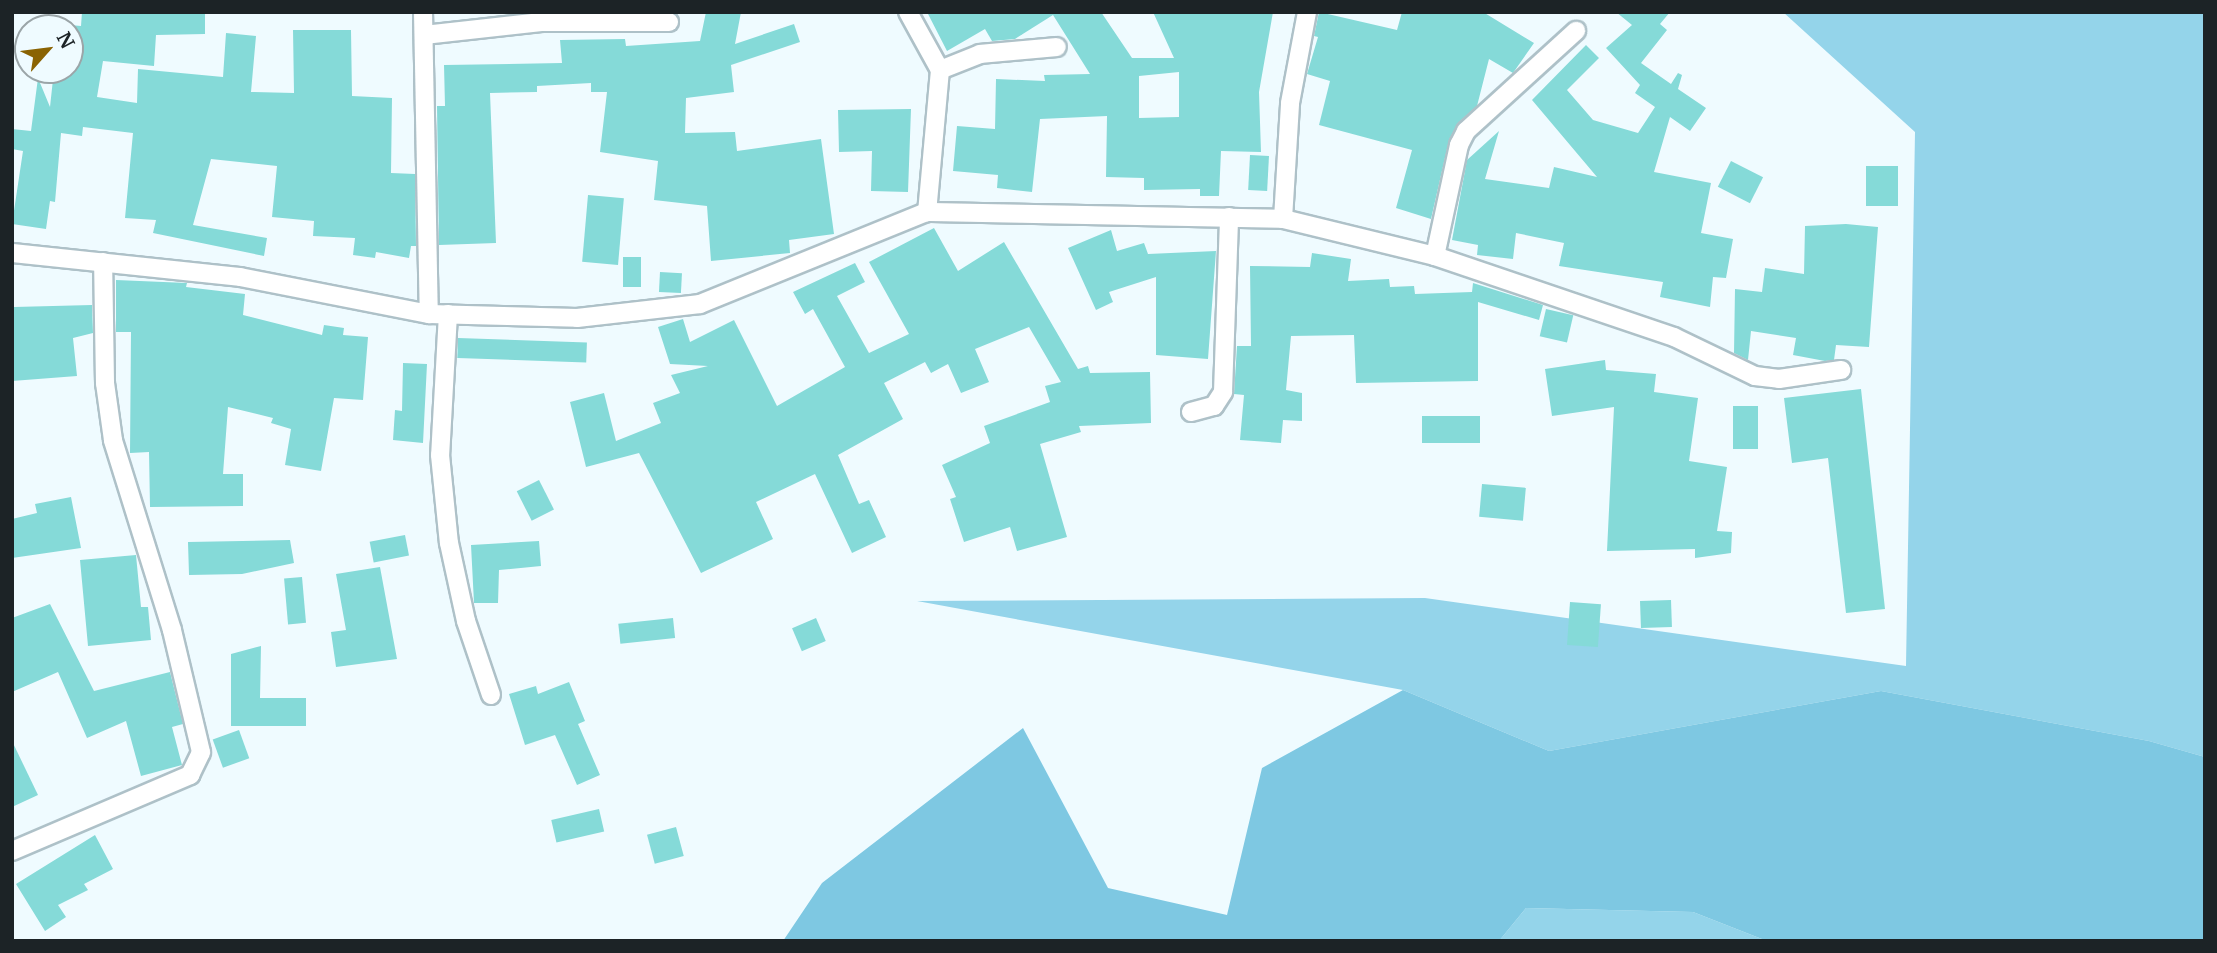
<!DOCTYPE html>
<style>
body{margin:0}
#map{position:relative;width:2217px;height:953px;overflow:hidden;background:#effbff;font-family:Merriweather,serif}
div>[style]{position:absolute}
.green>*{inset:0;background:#94d4ea}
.forest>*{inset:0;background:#7ec8e2}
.building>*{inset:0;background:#85dad8;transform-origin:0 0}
.roads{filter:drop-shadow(2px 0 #aec1c8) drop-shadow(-2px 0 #aec1c8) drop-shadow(0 2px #aec1c8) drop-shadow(0 -2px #aec1c8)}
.street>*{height:18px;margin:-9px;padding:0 9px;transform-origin:9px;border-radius:9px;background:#fff}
span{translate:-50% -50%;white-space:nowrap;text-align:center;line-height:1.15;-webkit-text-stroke:7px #effbff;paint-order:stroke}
.frame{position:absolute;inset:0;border:14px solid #1c2326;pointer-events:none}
.north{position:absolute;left:14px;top:14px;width:70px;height:70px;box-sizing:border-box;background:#effbff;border:2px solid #9ba5a8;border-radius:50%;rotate:62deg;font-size:19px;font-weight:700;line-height:28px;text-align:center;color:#1c2326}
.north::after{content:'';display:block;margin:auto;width:24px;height:32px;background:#8a6303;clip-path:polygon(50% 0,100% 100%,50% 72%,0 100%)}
</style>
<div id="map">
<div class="green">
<i style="clip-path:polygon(1783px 12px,2205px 12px,2205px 757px,2149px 741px,1881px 691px,1549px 751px,1403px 690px,917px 601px,1425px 598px,1906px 666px,1915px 132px)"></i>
<i style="clip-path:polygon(1526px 908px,1693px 912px,1767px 941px,1499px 941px)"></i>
</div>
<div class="forest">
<i style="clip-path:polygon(1403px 690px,1549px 751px,1881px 691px,2149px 741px,2205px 757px,2205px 941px,1767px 941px,1693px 912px,1526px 908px,1499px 941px,783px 941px,822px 883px,1023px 728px,1108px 888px,1227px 915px,1262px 768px)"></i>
</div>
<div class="building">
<i style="clip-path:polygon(82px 12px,205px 12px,205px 34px,156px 35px,154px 66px,103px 61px,97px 97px,137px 103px,138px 69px,223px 77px,226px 33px,256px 36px,251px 92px,294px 93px,293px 30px,351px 30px,352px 96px,392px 98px,391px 173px,415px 174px,416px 246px,411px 246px,409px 258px,376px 252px,375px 258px,353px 255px,355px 238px,313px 236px,314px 221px,272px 217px,277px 166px,211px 159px,193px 225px,267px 238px,264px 256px,153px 233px,156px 220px,125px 218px,133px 133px,83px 127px,82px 136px,61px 133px,55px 202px,50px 201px,46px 229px,12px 224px,23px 151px,12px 149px,12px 129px,31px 131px,38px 78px,50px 107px,54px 70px,70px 70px,70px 25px,81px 26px)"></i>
<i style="clip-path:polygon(706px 12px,741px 12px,735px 44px,794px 24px,800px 42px,731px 65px,734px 92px,686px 98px,685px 133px,735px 132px,737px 151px,821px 139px,834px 234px,789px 240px,790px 253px,711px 261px,707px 206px,654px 200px,658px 161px,600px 152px,607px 92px,591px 92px,591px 83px,537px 86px,537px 92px,490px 93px,496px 243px,439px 245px,437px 106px,445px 106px,444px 65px,562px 63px,560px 40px,625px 39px,626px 46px,700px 41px)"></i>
<i style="clip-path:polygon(evenodd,927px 12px,1101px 12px,1132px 58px,1174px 58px,1153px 12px,1273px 12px,1259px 92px,1261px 152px,1221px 151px,1219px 196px,1200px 196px,1200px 189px,1144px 190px,1144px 178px,1106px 177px,1107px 116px,1040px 119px,1032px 192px,997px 188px,998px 175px,953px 171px,957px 126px,995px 129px,996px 79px,1045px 81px,1044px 75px,1090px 74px,1053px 15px,1015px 39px,992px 41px,985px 29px,947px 51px,927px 12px,1179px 72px,1179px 117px,1139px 118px,1139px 76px,1179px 72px)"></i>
<i style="clip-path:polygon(1319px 12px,1397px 30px,1402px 12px,1483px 12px,1534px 43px,1513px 73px,1489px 59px,1477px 106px,1458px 123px,1449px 140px,1431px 219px,1396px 208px,1412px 150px,1319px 125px,1330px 81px,1307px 74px,1318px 37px,1314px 36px)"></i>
<i style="clip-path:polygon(1616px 12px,1670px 12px,1660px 24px,1667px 30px,1641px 63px,1671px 84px,1678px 73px,1682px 75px,1678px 89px,1706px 108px,1690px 131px,1670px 117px,1654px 172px,1711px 183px,1701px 233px,1733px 239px,1726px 278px,1713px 277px,1710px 307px,1660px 297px,1663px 282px,1559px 266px,1564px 243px,1516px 233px,1513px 259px,1477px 255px,1478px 245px,1452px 240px,1467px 160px,1499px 131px,1485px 179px,1549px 188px,1554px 167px,1597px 177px,1532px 100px,1586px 45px,1599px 58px,1567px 90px,1593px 120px,1638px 133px,1655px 107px,1635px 93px,1640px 85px,1606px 48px,1632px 25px)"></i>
<i style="clip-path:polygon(911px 109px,908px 192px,871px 191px,872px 151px,839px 152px,838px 110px)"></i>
<i style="left:1250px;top:155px;width:19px;height:35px;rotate:3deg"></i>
<i style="left:1731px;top:161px;width:36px;height:29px;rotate:27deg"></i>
<i style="left:1866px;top:166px;width:32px;height:40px"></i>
<i style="left:588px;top:195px;width:36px;height:67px;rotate:5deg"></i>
<i style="clip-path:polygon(1846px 224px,1878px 227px,1869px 347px,1836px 345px,1834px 360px,1825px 361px,1793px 355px,1796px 338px,1751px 331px,1748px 360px,1734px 353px,1735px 289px,1762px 292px,1765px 268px,1804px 274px,1805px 226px)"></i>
<i style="clip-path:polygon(934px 228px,958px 271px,1004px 242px,1078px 369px,1088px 366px,1090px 373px,1150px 372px,1151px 423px,1079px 426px,1081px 432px,1040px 444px,1067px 537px,1017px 551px,1010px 527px,964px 542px,950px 499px,956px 497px,942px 465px,990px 443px,984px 426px,1050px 402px,1045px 386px,1061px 382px,1029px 327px,975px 349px,989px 382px,961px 393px,948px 364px,931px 373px,925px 362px,884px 383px,903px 419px,838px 455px,859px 504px,869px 500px,886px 537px,852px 553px,815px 474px,756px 502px,773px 539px,701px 573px,639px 453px,586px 467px,570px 402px,604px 393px,616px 441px,661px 423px,653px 403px,680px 393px,671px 375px,708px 366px,670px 364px,658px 327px,683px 319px,690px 342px,734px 320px,777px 406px,845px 367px,813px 309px,805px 314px,793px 292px,855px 263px,865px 282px,837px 296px,869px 353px,909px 334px,869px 262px)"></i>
<i style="clip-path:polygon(1111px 230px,1117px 251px,1144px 243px,1148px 254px,1216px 251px,1208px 359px,1156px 355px,1156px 277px,1109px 292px,1113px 302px,1096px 310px,1068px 248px)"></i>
<i style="clip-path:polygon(1312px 253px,1351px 259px,1348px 281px,1389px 279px,1390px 287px,1414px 286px,1415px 294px,1472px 292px,1473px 283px,1543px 305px,1539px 320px,1478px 302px,1478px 381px,1356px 383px,1354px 335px,1291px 336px,1286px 390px,1302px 393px,1302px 421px,1283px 420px,1281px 443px,1240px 440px,1244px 395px,1234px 394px,1237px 346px,1251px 346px,1250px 266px,1310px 267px)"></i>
<i style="left:623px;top:257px;width:18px;height:30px"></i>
<i style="left:660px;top:272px;width:22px;height:20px;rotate:3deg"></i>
<i style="clip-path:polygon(116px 280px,187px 283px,186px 287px,245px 294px,243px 315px,322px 335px,324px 325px,344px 328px,343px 335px,368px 337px,363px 400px,334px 398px,321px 471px,285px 465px,291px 429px,271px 423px,273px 418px,228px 407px,223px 474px,243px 474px,243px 506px,150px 507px,149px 452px,130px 453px,131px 332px,116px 332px)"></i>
<i style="clip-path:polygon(92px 305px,93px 333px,73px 338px,77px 376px,12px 381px,14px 307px)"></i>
<i style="left:1546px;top:309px;width:28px;height:28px;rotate:13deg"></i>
<i style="left:458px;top:338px;width:129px;height:20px;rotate:2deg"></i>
<i style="clip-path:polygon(1605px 360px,1606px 370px,1656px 374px,1654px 392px,1698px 398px,1689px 461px,1727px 467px,1717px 531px,1732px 532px,1731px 553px,1695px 558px,1695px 549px,1607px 551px,1614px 407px,1552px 416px,1545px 369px)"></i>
<i style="clip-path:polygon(403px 363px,427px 364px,423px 443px,393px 440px,395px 410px,402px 411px)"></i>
<i style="clip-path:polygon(1861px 389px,1885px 609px,1846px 613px,1828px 458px,1792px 463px,1784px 398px)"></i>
<i style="left:1733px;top:406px;width:25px;height:43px"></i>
<i style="left:1480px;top:416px;width:27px;height:58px;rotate:90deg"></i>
<i style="left:539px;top:480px;width:33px;height:25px;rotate:63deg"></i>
<i style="left:1482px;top:484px;width:44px;height:33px;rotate:5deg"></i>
<i style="clip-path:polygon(71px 497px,81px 548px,12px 558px,12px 519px,37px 513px,35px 504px)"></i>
<i style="left:405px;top:535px;width:21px;height:36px;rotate:79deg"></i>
<i style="clip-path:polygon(290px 540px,294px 563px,242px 574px,189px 575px,188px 542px)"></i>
<i style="clip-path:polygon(539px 541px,541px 566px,499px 570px,498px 603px,474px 603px,471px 545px)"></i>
<i style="clip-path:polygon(136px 555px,141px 607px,148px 607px,151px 640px,88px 646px,80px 560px)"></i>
<i style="clip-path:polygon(380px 567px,397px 659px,336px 667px,331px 632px,346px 630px,336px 574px)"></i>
<i style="left:302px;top:577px;width:46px;height:18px;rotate:85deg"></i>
<i style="left:1671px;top:600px;width:27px;height:31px;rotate:88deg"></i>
<i style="left:1570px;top:602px;width:31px;height:43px;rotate:4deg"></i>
<i style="clip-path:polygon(50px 604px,94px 691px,170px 672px,183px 724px,172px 727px,182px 765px,141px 776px,126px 721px,87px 738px,58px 672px,12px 692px,12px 618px)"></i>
<i style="left:673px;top:618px;width:20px;height:55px;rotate:84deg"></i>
<i style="left:816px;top:618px;width:25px;height:26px;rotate:67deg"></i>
<i style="clip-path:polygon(261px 646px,260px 698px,306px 698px,306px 726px,231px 726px,231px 654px)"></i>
<i style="clip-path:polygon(569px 682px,585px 721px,578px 724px,600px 775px,577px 785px,555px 735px,525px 745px,509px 694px,536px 686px,538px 694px)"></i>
<i style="left:239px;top:730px;width:30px;height:28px;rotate:70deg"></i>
<i style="clip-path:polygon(12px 741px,38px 795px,12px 807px)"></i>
<i style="left:599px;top:809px;width:23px;height:49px;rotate:77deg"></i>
<i style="left:676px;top:827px;width:30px;height:30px;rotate:75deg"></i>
<i style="clip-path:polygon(95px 835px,113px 869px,84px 884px,88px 890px,58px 905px,66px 917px,45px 931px,16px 884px)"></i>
</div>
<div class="roads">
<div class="street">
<i style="left:423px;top:12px;width:302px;rotate:88.9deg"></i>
<i style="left:908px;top:12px;width:66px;rotate:61.1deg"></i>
<i style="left:940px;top:70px;width:143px;rotate:95.2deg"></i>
<i style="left:424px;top:35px;width:118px;rotate:-6.3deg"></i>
<i style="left:541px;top:22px;width:128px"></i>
<i style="left:940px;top:70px;width:43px;rotate:-21.8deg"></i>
<i style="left:980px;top:54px;width:77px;rotate:-5.2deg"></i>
<i style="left:1283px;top:219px;width:116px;rotate:-86.5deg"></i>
<i style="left:1290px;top:103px;width:93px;rotate:-79.4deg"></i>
<i style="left:12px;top:253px;width:229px;rotate:6deg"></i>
<i style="left:240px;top:277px;width:193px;rotate:11.1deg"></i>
<i style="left:429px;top:314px;width:148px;rotate:1.5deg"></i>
<i style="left:577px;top:318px;width:124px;rotate:-6.5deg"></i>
<i style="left:700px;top:304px;width:245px;rotate:-22.1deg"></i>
<i style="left:927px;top:212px;width:356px;rotate:1.1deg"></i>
<i style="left:1283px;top:219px;width:156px;rotate:13.7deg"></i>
<i style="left:1435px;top:256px;width:252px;rotate:18.7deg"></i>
<i style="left:1674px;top:337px;width:90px;rotate:25.7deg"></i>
<i style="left:1755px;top:376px;width:24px;rotate:7deg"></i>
<i style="left:1779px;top:379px;width:63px;rotate:-8.3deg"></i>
<i style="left:1435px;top:256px;width:114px;rotate:-77.8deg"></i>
<i style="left:1459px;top:145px;width:16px;rotate:-63deg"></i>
<i style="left:1466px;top:131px;width:149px;rotate:-42.3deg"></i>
<i style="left:448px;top:314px;width:141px;rotate:93.2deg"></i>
<i style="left:440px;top:455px;width:88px;rotate:84.2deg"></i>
<i style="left:449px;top:543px;width:80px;rotate:77.7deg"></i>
<i style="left:466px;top:621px;width:78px;rotate:71.3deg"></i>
<i style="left:1191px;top:412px;width:24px;rotate:-15deg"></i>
<i style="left:1214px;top:406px;width:17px;rotate:-57deg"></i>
<i style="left:1223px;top:392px;width:175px;rotate:-88deg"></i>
<i style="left:12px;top:851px;width:194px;rotate:-23.1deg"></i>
<i style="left:190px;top:775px;width:25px;rotate:-64deg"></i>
<i style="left:201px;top:752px;width:125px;rotate:-103.4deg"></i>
<i style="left:172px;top:630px;width:199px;rotate:-107.3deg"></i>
<i style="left:113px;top:440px;width:58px;rotate:-98deg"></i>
<i style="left:105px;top:383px;width:121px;rotate:-90.9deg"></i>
</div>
</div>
<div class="frame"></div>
<div class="north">N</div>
</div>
